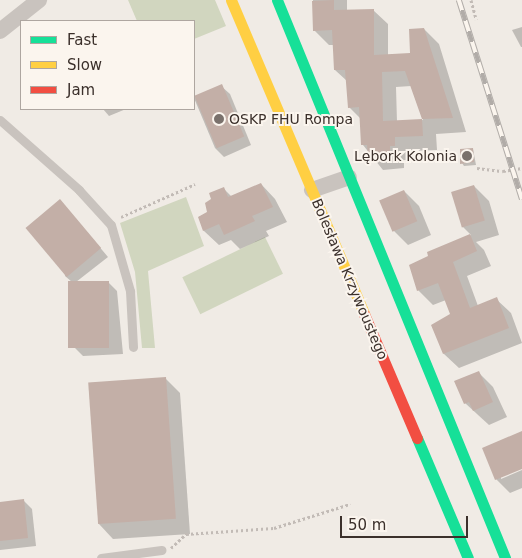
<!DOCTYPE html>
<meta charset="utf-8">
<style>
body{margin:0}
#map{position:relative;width:522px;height:558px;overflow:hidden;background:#f0ebe5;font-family:"DejaVu Sans",sans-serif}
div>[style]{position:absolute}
.green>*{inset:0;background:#d1d6bf;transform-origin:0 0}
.shadow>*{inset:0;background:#0003}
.building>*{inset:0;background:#c3afa7;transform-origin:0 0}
.path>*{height:3px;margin-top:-1.5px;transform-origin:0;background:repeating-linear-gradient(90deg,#c2bbb6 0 2.5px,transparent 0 5px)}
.lane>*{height:9px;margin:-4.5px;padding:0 4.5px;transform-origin:4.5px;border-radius:4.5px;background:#c9c3be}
.street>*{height:16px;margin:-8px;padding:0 8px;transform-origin:8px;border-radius:8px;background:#c9c3be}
.fast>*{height:11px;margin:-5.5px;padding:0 5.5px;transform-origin:5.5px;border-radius:5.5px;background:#16e098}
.slow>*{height:11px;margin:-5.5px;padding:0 5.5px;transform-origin:5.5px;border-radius:5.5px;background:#ffcf43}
.jam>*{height:11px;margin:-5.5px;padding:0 5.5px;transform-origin:5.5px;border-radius:5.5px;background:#f24e42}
.rail>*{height:5.5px;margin-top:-2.75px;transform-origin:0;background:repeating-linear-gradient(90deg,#fbf5ee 0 11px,#b1aca8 0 22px);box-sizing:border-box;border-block:1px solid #b1aca8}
.dots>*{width:14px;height:14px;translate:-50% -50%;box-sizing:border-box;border:2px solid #fbf5ee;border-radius:50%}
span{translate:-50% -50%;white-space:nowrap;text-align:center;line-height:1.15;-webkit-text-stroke:4px #fbf5ee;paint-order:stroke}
.poi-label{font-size:14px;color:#3b302b}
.left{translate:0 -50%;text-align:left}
.right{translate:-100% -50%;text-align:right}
.street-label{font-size:14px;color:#3b302b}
.legend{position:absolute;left:20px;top:20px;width:175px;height:90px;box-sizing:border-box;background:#fbf5ee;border:1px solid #aea6a0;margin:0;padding:6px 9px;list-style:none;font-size:15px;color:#3b302b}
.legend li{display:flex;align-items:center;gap:10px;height:25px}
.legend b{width:25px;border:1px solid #aea6a0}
.scale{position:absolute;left:340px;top:516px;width:128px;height:22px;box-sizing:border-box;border:2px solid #3b302b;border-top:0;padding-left:6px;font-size:15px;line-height:18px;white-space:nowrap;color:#3b302b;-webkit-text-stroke:4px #fbf5ee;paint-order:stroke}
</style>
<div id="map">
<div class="green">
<i style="clip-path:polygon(128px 0,215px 0,226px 26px,194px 39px,194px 21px,137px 21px)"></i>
<i style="clip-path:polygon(186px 197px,204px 246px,148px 271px,155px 348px,142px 348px,135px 272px,120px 223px)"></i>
<i style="left:265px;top:237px;width:41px;height:92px;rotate:64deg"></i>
</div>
<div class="shadow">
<i style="clip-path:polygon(evenodd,313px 0,347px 0,347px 11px,373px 10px,388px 24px,388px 56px,411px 54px,424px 29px,439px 44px,466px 132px,436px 134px,437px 150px,409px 151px,409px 160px,404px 160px,404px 168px,383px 170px,363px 145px,361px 119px,349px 107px,347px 81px,335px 70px,334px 45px,329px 45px,314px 30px,313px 0,411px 86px,423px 120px,397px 122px,396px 87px,411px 86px,313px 0,396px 152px,396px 154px,375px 156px,375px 154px,396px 152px)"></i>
<i style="clip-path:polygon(522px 27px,522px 47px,521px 47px,512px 30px)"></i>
<i style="clip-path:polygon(221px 86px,230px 94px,251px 145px,224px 157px,215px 148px,194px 98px)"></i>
<i style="clip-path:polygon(103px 109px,126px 109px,109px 116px)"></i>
<i style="clip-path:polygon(473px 149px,476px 165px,464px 166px,462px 163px)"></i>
<i style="clip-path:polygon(261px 184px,275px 199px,287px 222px,266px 231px,269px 236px,240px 249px,231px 240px,219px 245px,204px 231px,199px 217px,208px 212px,224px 189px,232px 197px)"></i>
<i style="clip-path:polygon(474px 186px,489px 201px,499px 235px,476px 242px,484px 250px,491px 266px,467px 276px,478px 306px,496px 299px,511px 313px,522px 343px,459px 368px,444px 354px,433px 325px,451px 315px,446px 300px,433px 305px,418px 290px,430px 257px,428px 253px,471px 235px,463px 227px)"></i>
<i style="clip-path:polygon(404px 191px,419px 206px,431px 235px,408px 245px,393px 230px)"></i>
<i style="clip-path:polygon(60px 200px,108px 257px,76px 282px,108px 282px,117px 291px,123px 354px,83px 356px,75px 348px,72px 282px,65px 276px)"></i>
<i style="clip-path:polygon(478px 372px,493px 387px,507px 417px,489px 425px,465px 403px)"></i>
<i style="clip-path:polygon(165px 378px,180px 393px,190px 534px,113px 539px,99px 524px)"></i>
<i style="clip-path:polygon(522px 433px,522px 467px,501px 476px,501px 479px,522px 470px,522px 488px,510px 493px,496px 479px)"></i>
<i style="clip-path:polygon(24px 501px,32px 509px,36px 546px,0 550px,0 503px)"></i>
</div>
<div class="building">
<i style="clip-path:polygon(evenodd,334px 0,334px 10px,374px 9px,374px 55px,410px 53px,409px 29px,424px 28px,453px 118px,422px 119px,423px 136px,395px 137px,395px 146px,390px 146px,390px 154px,368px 155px,367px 145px,361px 145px,359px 107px,348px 108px,345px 70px,334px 70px,332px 30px,313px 31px,312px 1px,334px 0,405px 71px,422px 119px,383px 121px,382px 72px,405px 71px)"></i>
<i style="left:222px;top:84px;width:57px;height:30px;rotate:67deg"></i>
<i style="clip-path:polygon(473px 148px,474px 162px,460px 164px,460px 149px)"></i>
<i style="clip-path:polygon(261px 183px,273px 207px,252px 216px,255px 221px,224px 235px,219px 224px,203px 231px,198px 217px,207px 212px,205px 203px,211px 199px,209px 193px,224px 187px,228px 197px)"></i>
<i style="left:474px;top:185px;width:37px;height:24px;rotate:73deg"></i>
<i style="left:404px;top:190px;width:34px;height:27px;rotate:67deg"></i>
<i style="left:60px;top:199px;width:64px;height:45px;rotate:50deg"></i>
<i style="clip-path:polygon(470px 234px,477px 251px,453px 262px,470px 308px,497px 297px,509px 328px,443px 354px,431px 325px,450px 314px,438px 283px,417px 291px,409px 265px,428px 256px,427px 252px)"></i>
<i style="left:68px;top:281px;width:41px;height:67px"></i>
<i style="clip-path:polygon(479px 371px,493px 402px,473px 411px,469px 402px,464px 404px,454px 381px)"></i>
<i style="left:166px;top:377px;width:142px;height:78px;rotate:86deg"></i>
<i style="clip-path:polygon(522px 431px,522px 469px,495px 480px,482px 448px)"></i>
<i style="clip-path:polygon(24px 499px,28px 538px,0 541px,0 502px)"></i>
</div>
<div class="path">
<i style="left:471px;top:0;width:20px;rotate:75deg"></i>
<i style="left:477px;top:168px;width:26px;rotate:7deg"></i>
<i style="left:503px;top:171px;width:19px;rotate:-9deg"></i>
<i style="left:121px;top:217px;width:81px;rotate:-24deg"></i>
<i style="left:171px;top:548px;width:21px;rotate:-43deg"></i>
<i style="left:186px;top:534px;width:88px;rotate:-3.9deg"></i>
<i style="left:274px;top:528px;width:80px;rotate:-17.5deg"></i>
</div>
<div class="lane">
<i style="left:0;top:120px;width:106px;rotate:41.5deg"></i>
<i style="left:79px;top:190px;width:47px;rotate:47.6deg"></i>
<i style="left:111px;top:225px;width:69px;rotate:73.9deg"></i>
<i style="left:130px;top:291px;width:56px;rotate:86.9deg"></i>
<i style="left:101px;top:558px;width:61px;rotate:-7.6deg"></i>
</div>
<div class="street">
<i style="left:0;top:31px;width:50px;rotate:-38.5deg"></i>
<i style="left:312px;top:190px;width:39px;rotate:-19deg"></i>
</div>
<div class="fast">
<i style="left:277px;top:0;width:603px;rotate:67.77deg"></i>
<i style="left:417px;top:438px;width:130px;rotate:67deg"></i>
</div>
<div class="slow">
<i style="left:231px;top:0;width:341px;rotate:67deg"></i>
</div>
<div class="jam">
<i style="left:364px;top:314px;width:135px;rotate:66.9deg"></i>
</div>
<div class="rail">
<i style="left:459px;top:0;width:209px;rotate:72.4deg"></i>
</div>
<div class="dots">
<i style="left:219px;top:119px;background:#7a716c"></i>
<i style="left:467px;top:156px;background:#7a716c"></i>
</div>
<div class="poi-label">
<span class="left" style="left:229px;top:119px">OSKP FHU Rompa</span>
<span class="right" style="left:457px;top:156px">Lębork Kolonia</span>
</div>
<div class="street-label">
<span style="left:350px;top:279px;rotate:67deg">Bolesława Krzywoustego</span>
</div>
<ul class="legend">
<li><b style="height:6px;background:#16e098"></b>Fast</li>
<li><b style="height:6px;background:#ffcf43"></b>Slow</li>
<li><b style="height:6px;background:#f24e42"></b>Jam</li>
</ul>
<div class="scale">50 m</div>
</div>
